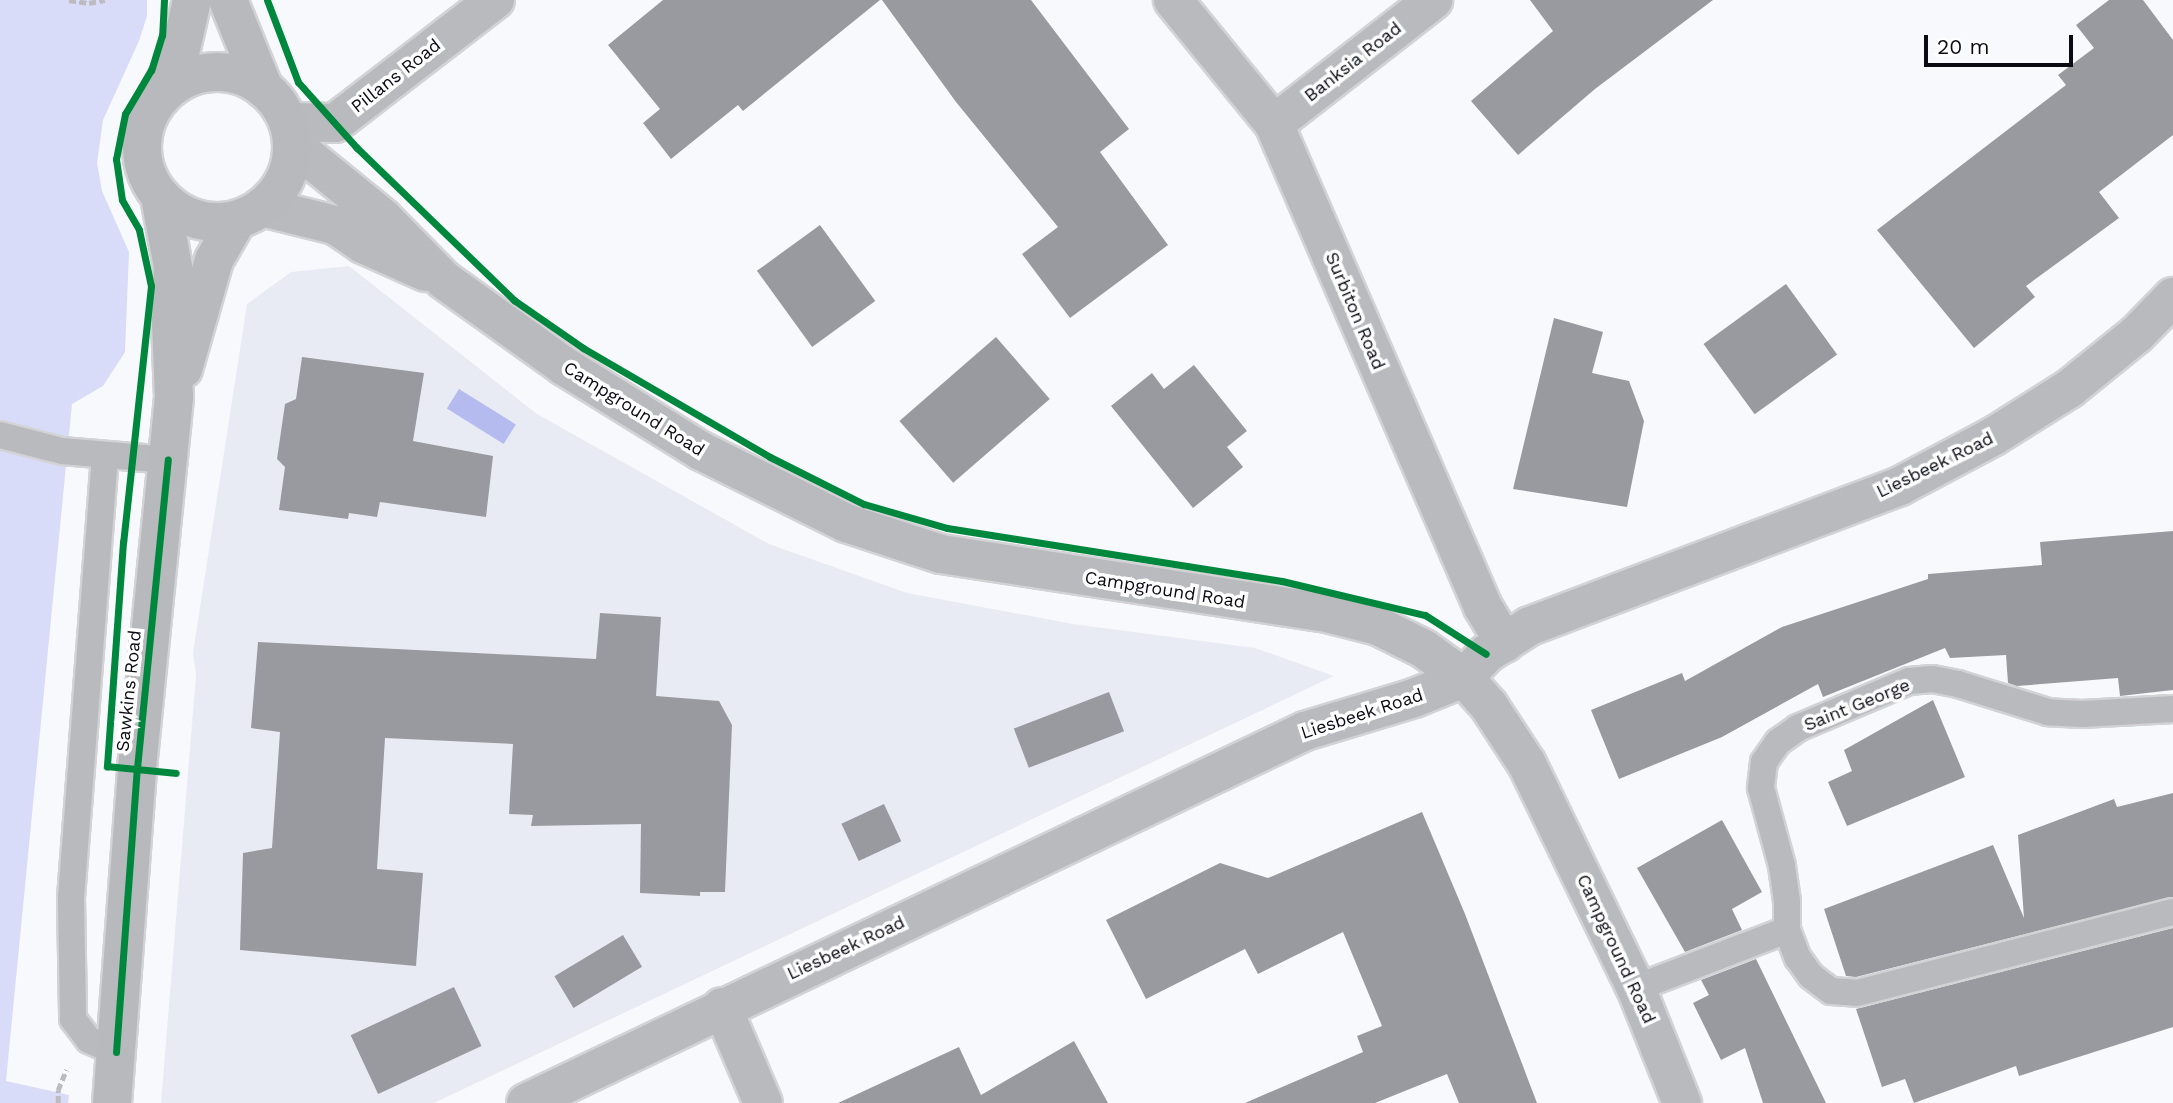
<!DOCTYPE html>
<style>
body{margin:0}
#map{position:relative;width:2173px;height:1103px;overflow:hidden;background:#f8f9fc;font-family:"Work Sans",sans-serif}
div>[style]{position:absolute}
.built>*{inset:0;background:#e9ebf4}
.green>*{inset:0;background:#d8dcf8}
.water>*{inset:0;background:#b6bbef;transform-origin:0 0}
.building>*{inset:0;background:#999aa0;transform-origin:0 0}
.path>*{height:4.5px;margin-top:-2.25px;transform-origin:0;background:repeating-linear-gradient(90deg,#bcbcbf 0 7px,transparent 0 10.5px)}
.roads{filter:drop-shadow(2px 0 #d3d3d6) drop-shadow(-2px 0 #d3d3d6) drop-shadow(0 2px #d3d3d6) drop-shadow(0 -2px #d3d3d6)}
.lane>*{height:26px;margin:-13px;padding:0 13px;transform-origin:13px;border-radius:13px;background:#b9babe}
.street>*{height:38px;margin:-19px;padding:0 19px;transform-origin:19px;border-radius:19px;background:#b9babe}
.secondary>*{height:38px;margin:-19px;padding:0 19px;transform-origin:19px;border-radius:19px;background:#b8b9bd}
.secondary>.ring{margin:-19px;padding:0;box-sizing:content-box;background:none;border:38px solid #b8b9bd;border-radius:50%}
.cycleway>*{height:7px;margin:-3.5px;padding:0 3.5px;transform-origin:3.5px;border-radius:3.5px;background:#00873e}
span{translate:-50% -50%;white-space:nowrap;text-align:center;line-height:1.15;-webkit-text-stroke:7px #fff;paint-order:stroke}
.street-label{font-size:18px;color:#0a0b14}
.scale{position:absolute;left:1924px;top:35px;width:149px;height:32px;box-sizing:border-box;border:4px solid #0a0b14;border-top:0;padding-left:9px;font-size:21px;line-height:24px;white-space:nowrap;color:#0a0b14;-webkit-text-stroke:5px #fff;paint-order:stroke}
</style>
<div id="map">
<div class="built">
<i style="clip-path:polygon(349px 266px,537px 414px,769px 544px,907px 593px,1073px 624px,1255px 648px,1334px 676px,434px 1103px,161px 1103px,196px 675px,193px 653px,247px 304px,291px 272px)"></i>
</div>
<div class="green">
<i style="clip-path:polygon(0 0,147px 0,147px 16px,139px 41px,103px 120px,97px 163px,102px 191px,129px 252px,125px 352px,103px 386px,72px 404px,6px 1081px,69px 1095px,68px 1103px,0 1103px)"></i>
</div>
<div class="water">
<i style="left:459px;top:389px;width:67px;height:23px;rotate:32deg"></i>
</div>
<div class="building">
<i style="clip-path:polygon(663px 0,880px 0,743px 111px,738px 105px,671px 159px,643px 123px,660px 109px,608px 45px)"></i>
<i style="clip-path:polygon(882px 0,1031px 0,1129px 129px,1100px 152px,1168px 245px,1070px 318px,1022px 254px,1058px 227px,956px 102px)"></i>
<i style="clip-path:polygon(1530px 0,1713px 0,1595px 89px,1518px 155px,1471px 101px,1553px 31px)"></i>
<i style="clip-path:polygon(2109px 0,2143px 0,2173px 40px,2173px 135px,2099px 192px,2119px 218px,2026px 286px,2035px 297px,1974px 348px,1877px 230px,2066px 85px,2058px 75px,2094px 48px,2076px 25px)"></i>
<i style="left:820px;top:225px;width:94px;height:78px;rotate:54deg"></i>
<i style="left:1786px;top:284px;width:87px;height:102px;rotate:54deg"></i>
<i style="clip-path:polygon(1554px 318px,1603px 332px,1592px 373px,1629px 381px,1644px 421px,1627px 507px,1513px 489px)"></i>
<i style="left:996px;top:337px;width:82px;height:128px;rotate:49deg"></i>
<i style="clip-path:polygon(302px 357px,424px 373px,413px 441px,493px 456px,486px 517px,380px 502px,377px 517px,349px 513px,348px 519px,279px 510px,285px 467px,277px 459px,285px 404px,296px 399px)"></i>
<i style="clip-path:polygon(1194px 365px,1247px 431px,1227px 447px,1243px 467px,1193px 508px,1111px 406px,1152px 373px,1164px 389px)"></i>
<i style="clip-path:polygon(2173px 531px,2173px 690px,2120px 696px,2118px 678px,2017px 686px,2008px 683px,2006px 655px,1950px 658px,1945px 648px,1823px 697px,1818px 684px,1722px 737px,1619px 779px,1591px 710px,1682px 673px,1685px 681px,1782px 627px,1928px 579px,1928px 574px,2042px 565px,2040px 542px)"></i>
<i style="clip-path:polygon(600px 613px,661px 617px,656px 696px,719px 701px,732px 725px,725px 892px,700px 892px,700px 896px,640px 893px,641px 824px,531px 826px,533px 815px,509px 814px,513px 744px,385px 738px,377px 869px,423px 873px,416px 966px,240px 950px,243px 853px,272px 848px,280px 732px,251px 728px,258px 642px,596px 659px)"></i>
<i style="left:1109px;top:692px;width:42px;height:102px;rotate:69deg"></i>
<i style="clip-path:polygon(1933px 700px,1965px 777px,1847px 826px,1828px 782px,1852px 771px,1844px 750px)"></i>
<i style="clip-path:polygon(2173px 793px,2173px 897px,1856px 977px,1846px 976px,1824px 909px,1993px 845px,2024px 918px,2018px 835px,2114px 799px,2117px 807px)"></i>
<i style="left:884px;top:804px;width:41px;height:47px;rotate:65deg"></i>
<i style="clip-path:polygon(1422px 812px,1465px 914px,1537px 1103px,1459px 1103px,1447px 1074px,1375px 1103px,1245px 1103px,1363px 1052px,1357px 1036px,1382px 1026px,1343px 932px,1258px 974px,1245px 949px,1146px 999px,1106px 920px,1220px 863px,1268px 878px)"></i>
<i style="clip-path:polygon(1722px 820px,1762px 892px,1732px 909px,1742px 930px,1685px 952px,1637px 868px)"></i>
<i style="clip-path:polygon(2173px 928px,2173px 1027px,2019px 1076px,2016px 1066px,1914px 1103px,1905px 1079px,1882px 1087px,1856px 1009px)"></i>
<i style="left:623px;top:935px;width:37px;height:80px;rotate:59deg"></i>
<i style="clip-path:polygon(1756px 959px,1826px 1103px,1763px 1103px,1745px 1048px,1721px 1060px,1693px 1003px,1709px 995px,1701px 980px)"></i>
<i style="left:454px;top:987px;width:65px;height:114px;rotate:65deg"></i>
<i style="clip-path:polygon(1074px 1041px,1108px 1103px,838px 1103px,959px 1047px,981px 1095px)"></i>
</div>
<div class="path">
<i style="left:69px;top:0;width:20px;rotate:9deg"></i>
<i style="left:89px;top:3px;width:16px;rotate:-11deg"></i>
<i style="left:58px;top:1103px;width:13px;rotate:-90deg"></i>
<i style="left:58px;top:1090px;width:22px;rotate:-68deg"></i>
</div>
<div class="roads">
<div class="lane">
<i style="left:0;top:435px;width:64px;rotate:14.5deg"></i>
<i style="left:62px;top:451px;width:106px;rotate:4.9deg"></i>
<i style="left:105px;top:456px;width:444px;rotate:94.4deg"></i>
<i style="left:71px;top:899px;width:120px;rotate:89deg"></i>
<i style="left:73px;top:1019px;width:26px;rotate:53deg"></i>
<i style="left:89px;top:1040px;width:30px;rotate:24deg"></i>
<i style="left:2173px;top:709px;width:91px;rotate:176.9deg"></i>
<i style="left:2082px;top:714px;width:34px;rotate:-177deg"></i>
<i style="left:2048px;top:712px;width:94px;rotate:-162.7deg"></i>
<i style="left:1958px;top:684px;width:26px;rotate:-169deg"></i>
<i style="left:1932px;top:679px;width:23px;rotate:175deg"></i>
<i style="left:1909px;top:681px;width:121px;rotate:157.1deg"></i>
<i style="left:1798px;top:728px;width:24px;rotate:145deg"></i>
<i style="left:1778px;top:742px;width:24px;rotate:125deg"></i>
<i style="left:1764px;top:762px;width:26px;rotate:97deg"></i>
<i style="left:1761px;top:788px;width:81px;rotate:74.9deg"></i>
<i style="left:1782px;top:866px;width:35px;rotate:82deg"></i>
<i style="left:1787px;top:901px;width:29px;rotate:90deg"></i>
<i style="left:1787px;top:930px;width:30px;rotate:69deg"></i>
<i style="left:1798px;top:958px;width:22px;rotate:54deg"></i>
<i style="left:1811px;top:976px;width:25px;rotate:37deg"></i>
<i style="left:1831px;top:991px;width:26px;rotate:4deg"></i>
<i style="left:1857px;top:993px;width:326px;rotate:-14.4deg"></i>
<i style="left:1636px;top:988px;width:162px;rotate:-21deg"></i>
</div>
<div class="street">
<i style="left:1173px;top:0;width:160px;rotate:50.8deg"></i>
<i style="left:1274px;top:124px;width:526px;rotate:66.6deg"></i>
<i style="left:1483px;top:607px;width:42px;rotate:58.6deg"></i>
<i style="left:288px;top:122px;width:47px;rotate:1.2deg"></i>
<i style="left:335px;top:123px;width:202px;rotate:-37.6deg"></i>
<i style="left:1274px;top:124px;width:202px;rotate:-37.9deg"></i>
<i style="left:292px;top:144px;width:117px;rotate:39.1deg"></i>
<i style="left:383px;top:218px;width:87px;rotate:45.5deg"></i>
<i style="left:444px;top:280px;width:148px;rotate:35.6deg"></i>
<i style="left:564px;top:366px;width:161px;rotate:31.8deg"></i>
<i style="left:701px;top:451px;width:162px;rotate:26.4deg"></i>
<i style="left:846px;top:523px;width:100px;rotate:18.1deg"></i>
<i style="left:941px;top:554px;width:395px;rotate:8.7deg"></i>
<i style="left:1331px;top:614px;width:49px;rotate:14.3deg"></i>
<i style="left:1378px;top:626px;width:51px;rotate:26.6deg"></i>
<i style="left:1424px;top:649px;width:49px;rotate:35.9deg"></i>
<i style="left:1464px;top:678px;width:38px;rotate:48deg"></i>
<i style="left:1489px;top:706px;width:69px;rotate:56.8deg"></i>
<i style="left:1527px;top:764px;width:249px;rotate:64.1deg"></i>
<i style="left:1636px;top:988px;width:124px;rotate:68.2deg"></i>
<i style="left:262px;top:207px;width:75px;rotate:13.9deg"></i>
<i style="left:335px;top:225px;width:34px;rotate:34deg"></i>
<i style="left:363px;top:244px;width:69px;rotate:24deg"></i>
<i style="left:722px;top:1007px;width:104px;rotate:66.9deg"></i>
<i style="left:526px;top:1103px;width:863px;rotate:-25.53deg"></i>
<i style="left:1305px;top:731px;width:114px;rotate:-16.8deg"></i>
<i style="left:1414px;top:698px;width:54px;rotate:-21.8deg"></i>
<i style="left:1464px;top:678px;width:33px;rotate:-47deg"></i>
<i style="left:1486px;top:654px;width:52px;rotate:-32.5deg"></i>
<i style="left:1530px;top:626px;width:396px;rotate:-20.7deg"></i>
<i style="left:1900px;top:486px;width:106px;rotate:-28deg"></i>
<i style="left:1994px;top:436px;width:89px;rotate:-32.1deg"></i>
<i style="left:2069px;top:389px;width:87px;rotate:-39deg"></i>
<i style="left:2137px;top:334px;width:52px;rotate:-45.8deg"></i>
</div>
<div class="secondary">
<i style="left:228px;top:0;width:96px;rotate:68deg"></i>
<i class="ring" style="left:142px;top:72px;width:112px;height:112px"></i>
<i style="left:157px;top:98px;width:51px;rotate:-62.9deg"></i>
<i style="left:180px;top:53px;width:54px;rotate:-77.2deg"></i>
<i style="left:183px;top:369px;width:113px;rotate:-74.1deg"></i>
<i style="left:214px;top:260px;width:46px;rotate:-60.1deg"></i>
<i style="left:112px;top:1103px;width:336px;rotate:-85.7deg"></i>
<i style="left:137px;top:768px;width:373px;rotate:-84.3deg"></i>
<i style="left:174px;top:397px;width:76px;rotate:-92.3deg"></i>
<i style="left:171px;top:321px;width:54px;rotate:-87.9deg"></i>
<i style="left:173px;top:267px;width:71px;rotate:-100.5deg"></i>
</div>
</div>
<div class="cycleway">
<i style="left:164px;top:0;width:35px;rotate:93deg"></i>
<i style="left:162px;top:35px;width:37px;rotate:107deg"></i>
<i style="left:151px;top:70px;width:51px;rotate:120.6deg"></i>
<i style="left:125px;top:114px;width:46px;rotate:101.3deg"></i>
<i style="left:116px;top:159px;width:41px;rotate:81.7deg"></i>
<i style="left:122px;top:200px;width:34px;rotate:60deg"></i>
<i style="left:139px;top:230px;width:57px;rotate:77.9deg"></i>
<i style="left:151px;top:286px;width:258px;rotate:96.2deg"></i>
<i style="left:123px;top:542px;width:225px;rotate:94.1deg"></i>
<i style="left:107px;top:766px;width:69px;rotate:5.8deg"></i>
<i style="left:267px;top:0;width:88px;rotate:69.3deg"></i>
<i style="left:298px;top:82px;width:89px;rotate:48.2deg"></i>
<i style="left:357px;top:148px;width:219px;rotate:44.1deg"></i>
<i style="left:514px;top:300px;width:84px;rotate:34.8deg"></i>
<i style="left:583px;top:348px;width:216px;rotate:30.2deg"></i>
<i style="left:770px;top:457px;width:105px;rotate:26.6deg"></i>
<i style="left:864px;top:504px;width:86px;rotate:16.1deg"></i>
<i style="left:947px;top:528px;width:339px;rotate:9deg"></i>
<i style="left:1282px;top:581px;width:147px;rotate:13.4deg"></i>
<i style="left:1425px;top:615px;width:72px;rotate:32.6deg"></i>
<i style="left:116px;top:1052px;width:285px;rotate:-85.8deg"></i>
<i style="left:137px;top:768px;width:310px;rotate:-84.3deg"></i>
</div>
<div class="street-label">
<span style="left:1353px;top:62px;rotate:-38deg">Banksia Road</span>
<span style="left:396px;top:76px;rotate:-38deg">Pillans Road</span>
<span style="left:1355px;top:311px;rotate:67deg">Surbiton Road</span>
<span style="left:634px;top:409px;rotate:32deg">Campground Road</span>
<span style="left:1935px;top:465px;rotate:-26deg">Liesbeek Road</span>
<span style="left:1165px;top:590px;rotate:9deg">Campground Road</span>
<span style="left:129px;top:691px;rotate:-84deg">Sawkins Road</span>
<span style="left:1857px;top:705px;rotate:-22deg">Saint George</span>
<span style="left:1362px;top:714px;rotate:-18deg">Liesbeek Road</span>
<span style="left:846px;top:948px;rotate:-25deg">Liesbeek Road</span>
<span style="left:1616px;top:949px;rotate:65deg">Campground Road</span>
</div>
<div class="scale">20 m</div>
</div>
